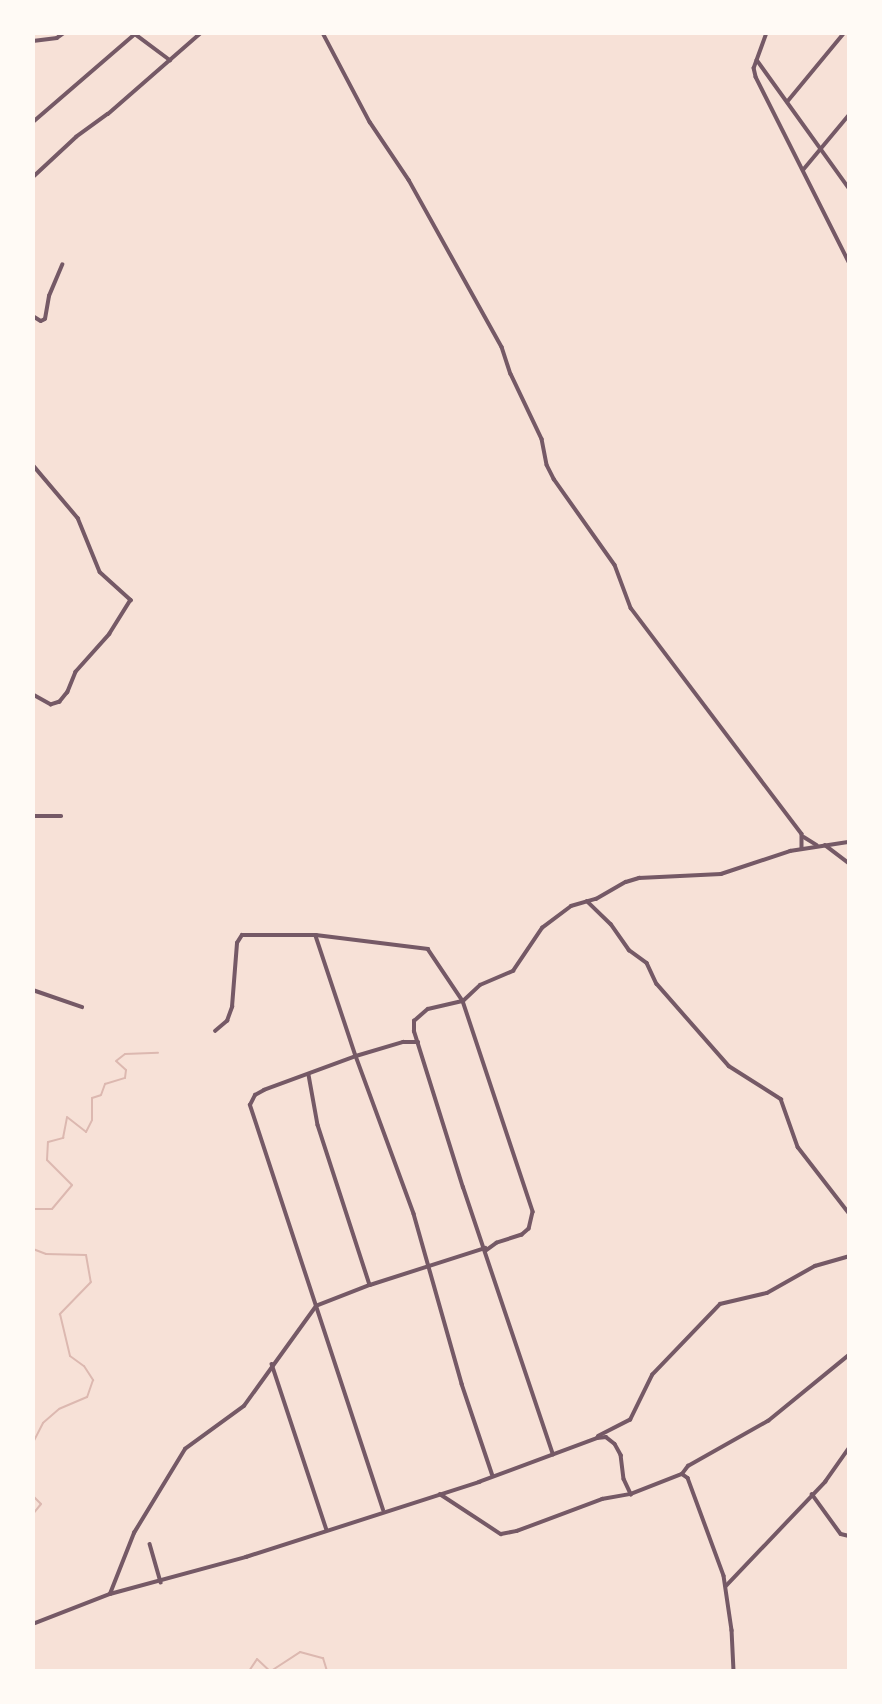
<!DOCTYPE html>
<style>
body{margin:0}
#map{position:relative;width:882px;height:1704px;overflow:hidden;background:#f7e1d7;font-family:"Noto Serif",serif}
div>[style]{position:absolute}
.stream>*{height:2px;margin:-1px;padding:0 1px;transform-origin:1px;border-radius:1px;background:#dcb8b0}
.minor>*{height:3.5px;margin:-1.75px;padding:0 1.75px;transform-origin:1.75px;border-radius:1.75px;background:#755966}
span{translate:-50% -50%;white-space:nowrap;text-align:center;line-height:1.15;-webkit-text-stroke:7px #fffaf5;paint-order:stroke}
.frame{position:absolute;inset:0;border:35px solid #fffaf5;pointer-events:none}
</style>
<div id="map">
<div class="stream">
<i style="left:33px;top:1209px;width:19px"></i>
<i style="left:52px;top:1209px;width:31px;rotate:-50deg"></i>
<i style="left:72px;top:1185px;width:35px;rotate:-135deg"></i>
<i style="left:47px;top:1160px;width:18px;rotate:-87deg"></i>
<i style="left:48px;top:1142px;width:16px;rotate:-15deg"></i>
<i style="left:63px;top:1138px;width:21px;rotate:-79deg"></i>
<i style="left:67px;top:1117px;width:24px;rotate:38deg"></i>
<i style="left:86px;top:1132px;width:13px;rotate:-63deg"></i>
<i style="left:92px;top:1120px;width:22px;rotate:-90deg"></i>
<i style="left:92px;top:1098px;width:9px;rotate:-18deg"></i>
<i style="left:101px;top:1095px;width:12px;rotate:-70deg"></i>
<i style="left:105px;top:1084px;width:21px;rotate:-17deg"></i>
<i style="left:125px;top:1078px;width:8px;rotate:-83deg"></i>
<i style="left:126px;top:1070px;width:13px;rotate:-138deg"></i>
<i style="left:116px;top:1061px;width:11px;rotate:-38deg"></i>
<i style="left:125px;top:1054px;width:33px;rotate:-2deg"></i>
<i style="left:33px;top:1249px;width:14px;rotate:21deg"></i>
<i style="left:46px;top:1254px;width:40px;rotate:1.4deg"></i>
<i style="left:86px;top:1255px;width:27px;rotate:80deg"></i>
<i style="left:91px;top:1282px;width:45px;rotate:134.1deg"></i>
<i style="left:60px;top:1314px;width:43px;rotate:76.6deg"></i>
<i style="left:70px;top:1356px;width:17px;rotate:36deg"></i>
<i style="left:84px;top:1366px;width:17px;rotate:57deg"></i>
<i style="left:93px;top:1380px;width:18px;rotate:109deg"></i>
<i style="left:87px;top:1397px;width:30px;rotate:157deg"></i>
<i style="left:59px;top:1409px;width:21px;rotate:139deg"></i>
<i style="left:43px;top:1423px;width:22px;rotate:117deg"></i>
<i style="left:33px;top:1496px;width:11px;rotate:45deg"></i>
<i style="left:41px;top:1504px;width:13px;rotate:129deg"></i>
<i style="left:69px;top:1671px;width:8px"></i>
<i style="left:249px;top:1671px;width:14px;rotate:-56deg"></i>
<i style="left:257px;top:1659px;width:16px;rotate:43deg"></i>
<i style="left:271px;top:1671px;width:35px;rotate:-33deg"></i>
<i style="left:300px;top:1652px;width:24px;rotate:15deg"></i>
<i style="left:323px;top:1658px;width:14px;rotate:73deg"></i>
</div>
<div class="minor">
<i style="left:323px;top:33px;width:101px;rotate:62.2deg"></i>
<i style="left:370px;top:122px;width:70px;rotate:56.1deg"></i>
<i style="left:409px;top:180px;width:191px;rotate:60.9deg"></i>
<i style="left:502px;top:347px;width:28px;rotate:72deg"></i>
<i style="left:511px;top:374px;width:72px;rotate:64.5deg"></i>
<i style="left:542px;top:439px;width:26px;rotate:79deg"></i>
<i style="left:547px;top:465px;width:16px;rotate:63deg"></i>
<i style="left:554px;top:479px;width:105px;rotate:54.7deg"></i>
<i style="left:615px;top:565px;width:46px;rotate:69.6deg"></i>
<i style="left:631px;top:608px;width:283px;rotate:52.9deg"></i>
<i style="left:802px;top:834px;width:14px;rotate:90deg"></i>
<i style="left:767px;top:33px;width:37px;rotate:110deg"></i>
<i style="left:754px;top:68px;width:9px;rotate:77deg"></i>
<i style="left:756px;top:77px;width:207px;rotate:63.3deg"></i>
<i style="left:135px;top:34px;width:44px;rotate:36.6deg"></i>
<i style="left:33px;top:41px;width:24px;rotate:-7deg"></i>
<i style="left:57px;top:38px;width:9px;rotate:-36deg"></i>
<i style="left:757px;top:60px;width:158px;rotate:54.3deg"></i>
<i style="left:787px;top:102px;width:89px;rotate:-50.4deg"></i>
<i style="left:33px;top:122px;width:135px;rotate:-40.8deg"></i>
<i style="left:803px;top:170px;width:72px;rotate:-50.1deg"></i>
<i style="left:33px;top:177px;width:59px;rotate:-42.9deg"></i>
<i style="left:76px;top:137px;width:39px;rotate:-36deg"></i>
<i style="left:108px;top:114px;width:123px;rotate:-41.1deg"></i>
<i style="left:33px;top:316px;width:9px;rotate:32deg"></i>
<i style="left:41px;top:321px;width:4px;rotate:-27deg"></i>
<i style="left:45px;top:319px;width:23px;rotate:-80deg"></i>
<i style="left:49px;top:296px;width:34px;rotate:-67deg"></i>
<i style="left:33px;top:465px;width:70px;rotate:49.7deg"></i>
<i style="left:78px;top:518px;width:58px;rotate:67.8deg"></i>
<i style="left:100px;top:572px;width:42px;rotate:42.1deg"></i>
<i style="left:131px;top:600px;width:40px;rotate:122deg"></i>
<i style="left:110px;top:634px;width:51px;rotate:131.8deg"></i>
<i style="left:76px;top:672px;width:22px;rotate:112deg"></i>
<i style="left:68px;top:692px;width:13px;rotate:129deg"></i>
<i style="left:60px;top:702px;width:9px;rotate:162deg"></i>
<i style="left:51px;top:705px;width:21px;rotate:-151deg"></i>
<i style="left:33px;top:816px;width:28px"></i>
<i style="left:804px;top:837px;width:15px;rotate:32deg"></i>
<i style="left:825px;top:845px;width:30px;rotate:37deg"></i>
<i style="left:587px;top:901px;width:33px;rotate:44deg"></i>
<i style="left:611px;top:924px;width:32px;rotate:55deg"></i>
<i style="left:629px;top:950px;width:22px;rotate:36deg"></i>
<i style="left:647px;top:963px;width:23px;rotate:65deg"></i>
<i style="left:657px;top:984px;width:109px;rotate:48.7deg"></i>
<i style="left:729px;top:1066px;width:62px;rotate:32.4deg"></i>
<i style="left:781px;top:1099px;width:51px;rotate:70.5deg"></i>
<i style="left:798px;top:1147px;width:83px;rotate:52.3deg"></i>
<i style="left:316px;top:936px;width:126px;rotate:71.6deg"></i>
<i style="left:356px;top:1056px;width:168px;rotate:69.8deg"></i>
<i style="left:414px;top:1214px;width:177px;rotate:74.2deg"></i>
<i style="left:462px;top:1384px;width:97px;rotate:71.4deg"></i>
<i style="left:33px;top:990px;width:52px;rotate:19.1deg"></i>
<i style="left:215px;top:1031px;width:16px;rotate:-40deg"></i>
<i style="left:227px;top:1021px;width:15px;rotate:-70deg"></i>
<i style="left:232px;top:1007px;width:64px;rotate:-85.5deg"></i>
<i style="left:237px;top:943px;width:9px;rotate:-58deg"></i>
<i style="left:242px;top:935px;width:74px"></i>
<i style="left:316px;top:935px;width:113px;rotate:7.1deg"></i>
<i style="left:428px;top:949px;width:63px;rotate:56.1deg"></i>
<i style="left:463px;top:1001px;width:222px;rotate:71.6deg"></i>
<i style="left:533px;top:1212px;width:17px;rotate:103deg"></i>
<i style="left:529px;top:1229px;width:9px;rotate:139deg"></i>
<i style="left:522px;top:1235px;width:26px;rotate:162deg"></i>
<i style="left:497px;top:1243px;width:14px;rotate:144deg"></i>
<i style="left:309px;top:1075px;width:51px;rotate:79.8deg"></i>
<i style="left:318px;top:1125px;width:168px;rotate:72deg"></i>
<i style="left:272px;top:1364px;width:175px;rotate:71.7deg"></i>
<i style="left:598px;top:1436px;width:36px;rotate:-27deg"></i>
<i style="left:630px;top:1420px;width:50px;rotate:-63.9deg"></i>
<i style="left:652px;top:1375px;width:98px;rotate:-46.2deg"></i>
<i style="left:720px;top:1304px;width:48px;rotate:-13.2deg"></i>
<i style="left:767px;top:1293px;width:55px;rotate:-29.4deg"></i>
<i style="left:815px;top:1266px;width:35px;rotate:-16deg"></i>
<i style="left:553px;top:1455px;width:282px;rotate:-108.6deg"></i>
<i style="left:463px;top:1188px;width:164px;rotate:-107.4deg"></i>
<i style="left:414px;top:1032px;width:11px;rotate:-90deg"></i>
<i style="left:414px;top:1021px;width:18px;rotate:-41deg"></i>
<i style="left:428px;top:1009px;width:36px;rotate:-13deg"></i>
<i style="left:463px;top:1001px;width:23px;rotate:-43deg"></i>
<i style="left:480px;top:985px;width:36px;rotate:-23deg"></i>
<i style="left:513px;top:971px;width:52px;rotate:-56deg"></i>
<i style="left:542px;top:928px;width:36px;rotate:-37deg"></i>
<i style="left:571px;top:906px;width:26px;rotate:-16deg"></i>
<i style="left:596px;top:899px;width:34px;rotate:-30deg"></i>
<i style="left:626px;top:882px;width:14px;rotate:-17deg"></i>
<i style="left:639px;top:878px;width:82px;rotate:-2.8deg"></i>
<i style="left:721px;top:874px;width:73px;rotate:-18.4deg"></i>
<i style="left:790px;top:851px;width:60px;rotate:-8.7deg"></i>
<i style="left:682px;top:1474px;width:10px;rotate:-53deg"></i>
<i style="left:688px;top:1466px;width:92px;rotate:-29.4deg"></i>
<i style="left:768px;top:1421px;width:104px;rotate:-39.2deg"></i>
<i style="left:440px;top:1494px;width:73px;rotate:33.3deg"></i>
<i style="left:501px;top:1534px;width:16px;rotate:-11deg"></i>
<i style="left:517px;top:1531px;width:91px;rotate:-20.6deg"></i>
<i style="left:602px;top:1499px;width:29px;rotate:-10deg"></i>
<i style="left:812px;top:1494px;width:49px;rotate:54.1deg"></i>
<i style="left:841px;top:1534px;width:8px;rotate:14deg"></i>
<i style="left:383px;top:1510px;width:426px;rotate:-108.2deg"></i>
<i style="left:250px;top:1105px;width:11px;rotate:-63deg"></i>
<i style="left:255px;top:1095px;width:10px;rotate:-29deg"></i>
<i style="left:264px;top:1090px;width:98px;rotate:-20.3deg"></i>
<i style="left:356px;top:1056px;width:49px;rotate:-16.6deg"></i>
<i style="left:403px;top:1042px;width:15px"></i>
<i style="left:150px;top:1544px;width:40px;rotate:74deg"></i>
<i style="left:726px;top:1586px;width:144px;rotate:-46.4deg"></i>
<i style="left:825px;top:1482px;width:42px;rotate:-54.8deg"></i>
<i style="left:110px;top:1594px;width:66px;rotate:-68.5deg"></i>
<i style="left:134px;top:1533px;width:98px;rotate:-58.7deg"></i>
<i style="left:185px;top:1449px;width:73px;rotate:-36.1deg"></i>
<i style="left:244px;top:1406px;width:123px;rotate:-54.2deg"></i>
<i style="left:316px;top:1306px;width:58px;rotate:-21.3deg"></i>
<i style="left:370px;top:1285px;width:121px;rotate:-17.8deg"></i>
<i style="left:33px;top:1624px;width:83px;rotate:-21.3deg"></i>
<i style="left:110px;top:1594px;width:141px;rotate:-15.2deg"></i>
<i style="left:246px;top:1557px;width:245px;rotate:-17.8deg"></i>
<i style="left:479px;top:1482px;width:126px;rotate:-20.4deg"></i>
<i style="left:597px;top:1438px;width:9px;rotate:-6deg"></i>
<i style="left:606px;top:1437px;width:11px;rotate:38deg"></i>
<i style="left:615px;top:1444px;width:13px;rotate:61deg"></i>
<i style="left:621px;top:1455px;width:24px;rotate:83deg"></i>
<i style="left:624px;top:1479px;width:17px;rotate:65deg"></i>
<i style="left:631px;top:1494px;width:55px;rotate:-21.4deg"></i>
<i style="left:682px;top:1474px;width:7px;rotate:34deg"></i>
<i style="left:688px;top:1478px;width:104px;rotate:69.8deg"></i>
<i style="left:724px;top:1576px;width:55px;rotate:81.6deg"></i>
<i style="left:732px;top:1630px;width:41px;rotate:87.2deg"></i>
</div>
<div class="frame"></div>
</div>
